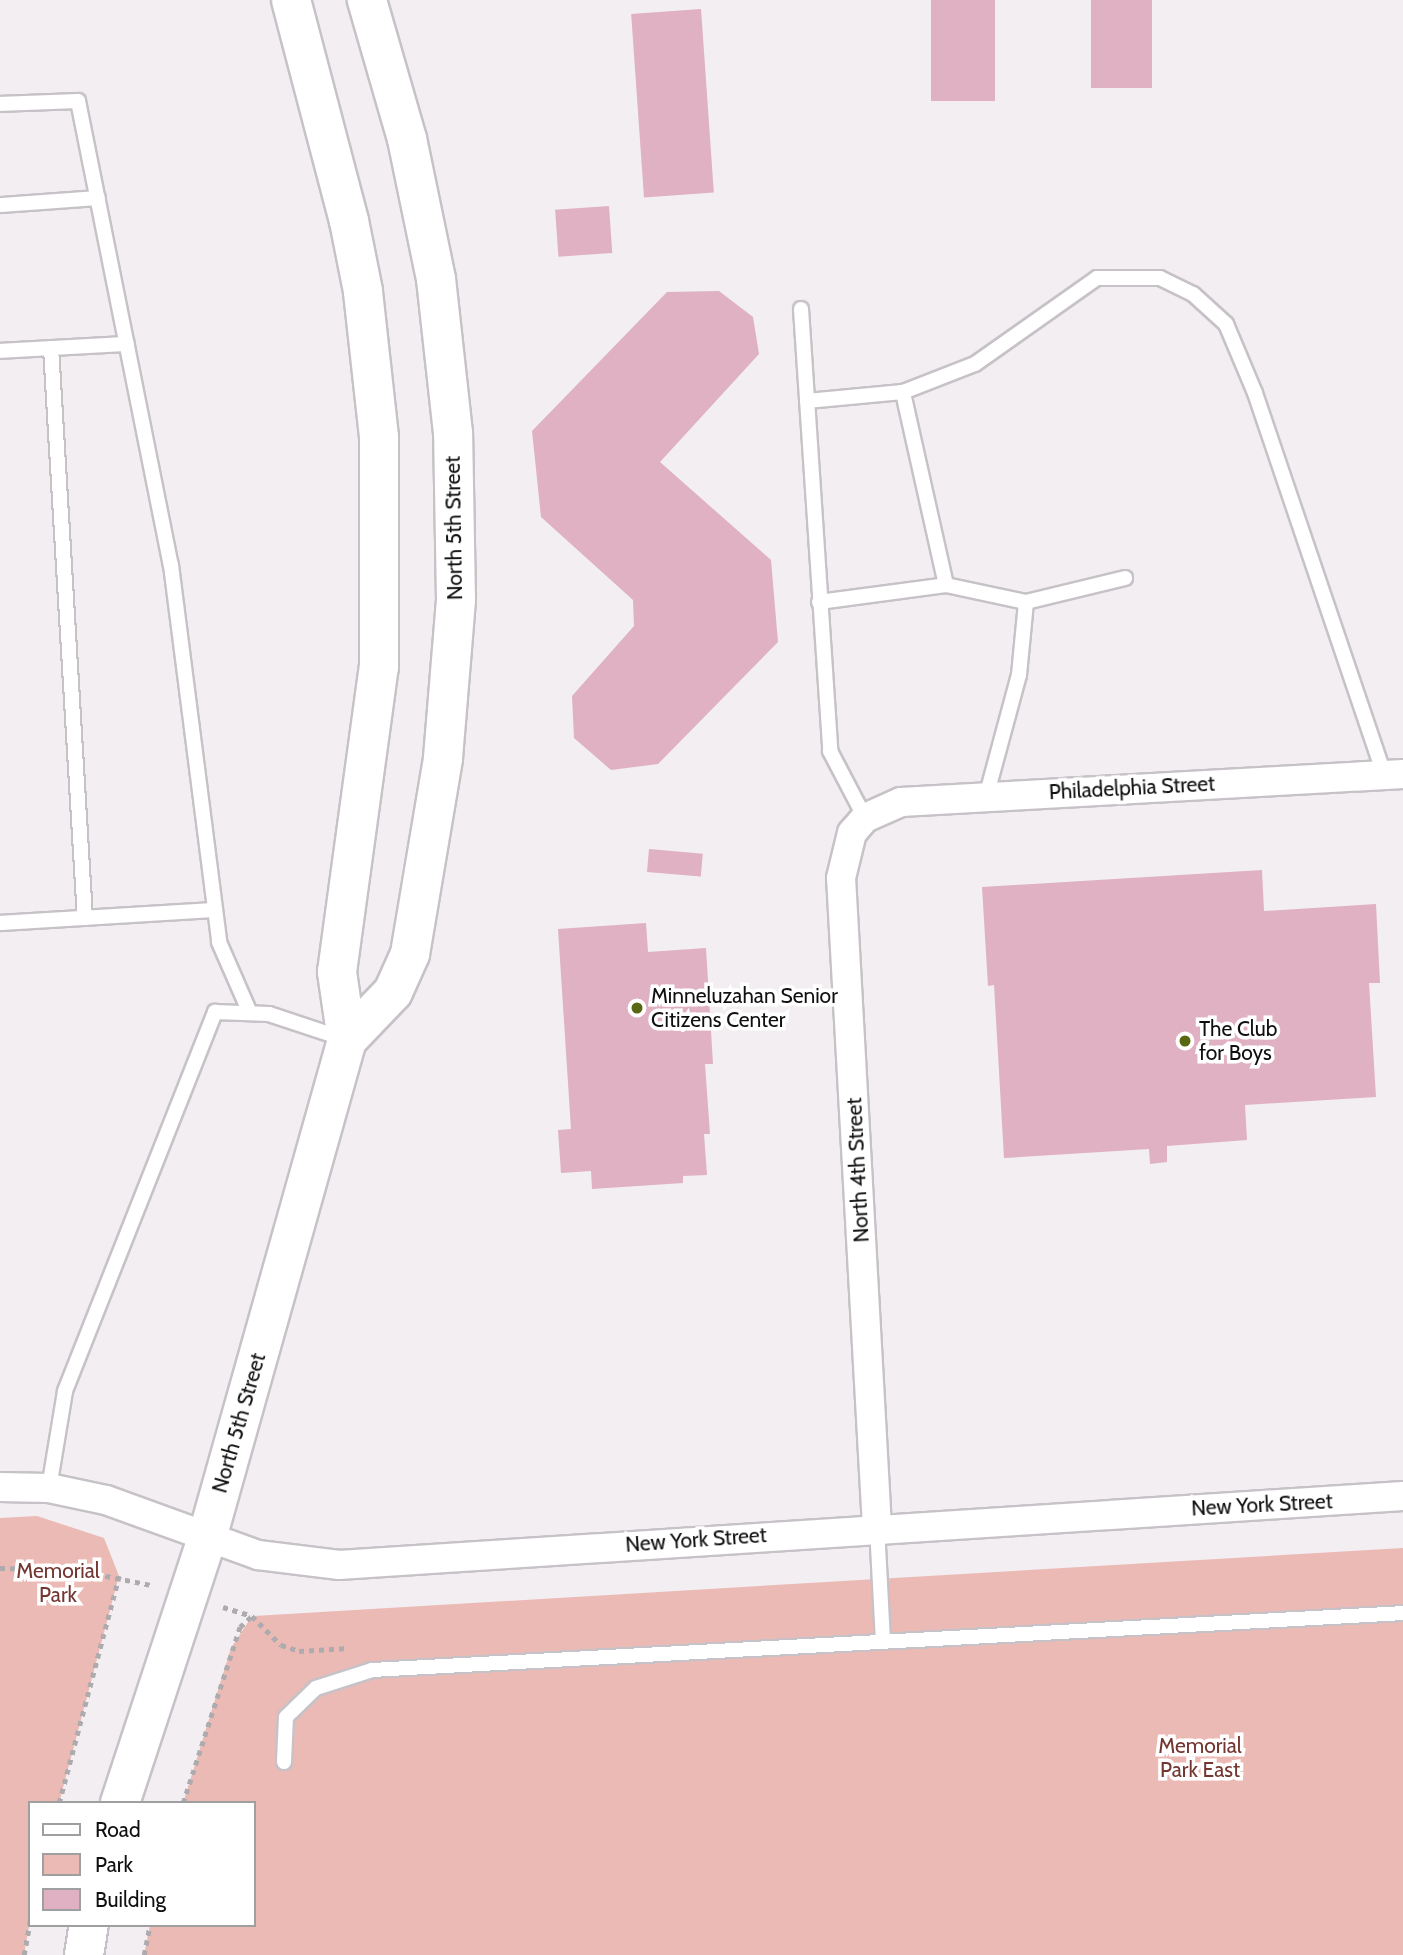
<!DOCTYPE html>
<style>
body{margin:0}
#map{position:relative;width:1403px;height:1955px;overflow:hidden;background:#f2eef2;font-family:Cabin,sans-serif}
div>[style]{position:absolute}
.green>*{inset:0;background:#ebbab5}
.building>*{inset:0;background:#dfb1c2;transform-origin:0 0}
.path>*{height:4.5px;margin-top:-2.25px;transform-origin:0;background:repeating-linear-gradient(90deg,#aeabae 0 5px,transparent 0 10px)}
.roads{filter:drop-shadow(2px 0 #c6c2c7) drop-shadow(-2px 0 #c6c2c7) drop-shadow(0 2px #c6c2c7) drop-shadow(0 -2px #c6c2c7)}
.lane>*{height:14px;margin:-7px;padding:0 7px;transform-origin:7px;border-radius:7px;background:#fff}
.street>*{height:28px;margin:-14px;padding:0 14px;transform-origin:14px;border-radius:14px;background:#fff}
.secondary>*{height:38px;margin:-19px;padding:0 19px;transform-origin:19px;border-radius:19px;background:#fff}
.dots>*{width:19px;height:19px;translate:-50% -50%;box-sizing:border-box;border:4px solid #fff;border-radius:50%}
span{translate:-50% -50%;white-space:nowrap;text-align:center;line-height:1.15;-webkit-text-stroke:7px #fff;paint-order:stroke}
.street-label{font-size:21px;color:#111011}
.poi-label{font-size:21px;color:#111011}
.left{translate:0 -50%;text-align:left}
.park-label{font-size:21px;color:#743631}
.legend{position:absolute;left:28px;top:1801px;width:228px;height:126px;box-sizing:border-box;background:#fff;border:2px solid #a09fa0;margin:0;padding:9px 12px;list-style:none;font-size:21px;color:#111011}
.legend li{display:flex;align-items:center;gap:14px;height:35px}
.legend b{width:35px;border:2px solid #a09fa0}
</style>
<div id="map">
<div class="green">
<i style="clip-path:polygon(37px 1516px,104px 1538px,119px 1576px,59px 1803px,30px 1803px,30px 1920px,24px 1955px,0 1955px,0 1518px)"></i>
<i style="clip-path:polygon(1403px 1548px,1403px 1955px,144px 1955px,150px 1925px,254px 1925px,254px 1803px,183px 1803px,231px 1648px,252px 1616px)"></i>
</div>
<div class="building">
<i style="left:931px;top:0;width:64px;height:101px"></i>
<i style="left:1091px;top:0;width:61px;height:88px"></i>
<i style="left:701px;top:9px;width:184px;height:70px;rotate:86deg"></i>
<i style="left:609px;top:206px;width:47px;height:54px;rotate:86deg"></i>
<i style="clip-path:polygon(719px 291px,753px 317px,759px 354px,660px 462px,771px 560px,778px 642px,658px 764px,611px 770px,574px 738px,572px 696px,634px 626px,633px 600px,541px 517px,532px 431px,667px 292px)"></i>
<i style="left:649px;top:849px;width:54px;height:23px;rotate:5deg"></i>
<i style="clip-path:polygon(1262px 870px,1264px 911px,1376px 904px,1380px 983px,1369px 983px,1376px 1097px,1245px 1105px,1247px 1140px,1167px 1146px,1167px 1162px,1150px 1164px,1149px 1149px,1004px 1158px,994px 985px,988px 986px,982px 887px)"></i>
<i style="clip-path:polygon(646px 923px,648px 952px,706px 948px,713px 1064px,705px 1064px,710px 1134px,704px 1134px,707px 1175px,683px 1176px,683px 1183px,592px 1189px,591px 1171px,561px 1173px,558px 1130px,571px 1129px,558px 929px)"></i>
</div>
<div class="path">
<i style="left:0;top:1568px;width:76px;rotate:1.5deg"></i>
<i style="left:76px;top:1570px;width:76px;rotate:11.3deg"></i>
<i style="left:223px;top:1607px;width:30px;rotate:17deg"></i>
<i style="left:59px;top:1803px;width:235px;rotate:-75.2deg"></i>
<i style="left:183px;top:1803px;width:185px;rotate:-72.1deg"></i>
<i style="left:240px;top:1627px;width:16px;rotate:-43deg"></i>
<i style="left:252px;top:1616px;width:41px;rotate:45deg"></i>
<i style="left:281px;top:1645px;width:19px;rotate:18deg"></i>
<i style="left:299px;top:1651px;width:50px;rotate:-3.4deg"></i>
<i style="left:24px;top:1955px;width:36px;rotate:-80deg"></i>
<i style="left:144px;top:1955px;width:31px;rotate:-79deg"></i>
</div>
<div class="roads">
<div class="lane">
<i style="left:0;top:104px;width:78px;rotate:-2.2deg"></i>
<i style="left:78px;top:101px;width:473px;rotate:78.7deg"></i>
<i style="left:171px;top:565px;width:380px;rotate:82.7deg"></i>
<i style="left:219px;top:942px;width:77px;rotate:66.4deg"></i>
<i style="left:0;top:205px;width:98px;rotate:-4.1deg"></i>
<i style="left:801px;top:309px;width:443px;rotate:86.2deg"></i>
<i style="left:830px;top:751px;width:76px;rotate:62.4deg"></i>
<i style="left:51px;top:348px;width:571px;rotate:86.59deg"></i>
<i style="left:0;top:351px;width:127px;rotate:-3.2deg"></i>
<i style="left:807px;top:401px;width:96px;rotate:-5.4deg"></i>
<i style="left:903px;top:392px;width:77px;rotate:-21.3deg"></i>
<i style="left:975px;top:364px;width:149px;rotate:-35.2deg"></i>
<i style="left:1097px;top:278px;width:63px"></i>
<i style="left:1160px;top:278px;width:37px;rotate:26deg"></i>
<i style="left:1193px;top:294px;width:45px;rotate:42.3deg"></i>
<i style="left:1226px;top:324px;width:75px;rotate:67.2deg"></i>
<i style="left:1255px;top:393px;width:403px;rotate:71.3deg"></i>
<i style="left:946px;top:585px;width:82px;rotate:12deg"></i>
<i style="left:1026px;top:602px;width:102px;rotate:-13.6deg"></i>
<i style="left:819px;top:602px;width:128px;rotate:-7.6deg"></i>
<i style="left:946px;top:585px;width:198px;rotate:-102.6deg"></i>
<i style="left:986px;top:797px;width:126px;rotate:-74.9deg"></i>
<i style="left:1019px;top:675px;width:73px;rotate:-84.5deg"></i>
<i style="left:0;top:923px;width:215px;rotate:-3.5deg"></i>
<i style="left:49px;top:1488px;width:98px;rotate:-80.6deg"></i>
<i style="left:65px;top:1391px;width:408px;rotate:-68.4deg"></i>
<i style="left:215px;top:1012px;width:54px;rotate:2.1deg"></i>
<i style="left:269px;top:1014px;width:79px;rotate:18.4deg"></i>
<i style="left:877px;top:1527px;width:115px;rotate:87deg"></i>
<i style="left:284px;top:1762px;width:45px;rotate:-87.5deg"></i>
<i style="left:286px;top:1717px;width:42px;rotate:-44deg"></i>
<i style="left:316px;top:1688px;width:59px;rotate:-17.8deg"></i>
<i style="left:372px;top:1670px;width:1033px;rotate:-3.16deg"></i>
</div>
<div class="street">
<i style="left:0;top:1487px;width:49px;rotate:1.2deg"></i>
<i style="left:49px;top:1488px;width:58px;rotate:11.9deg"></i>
<i style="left:106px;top:1500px;width:162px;rotate:19.9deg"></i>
<i style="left:258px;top:1555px;width:82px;rotate:7deg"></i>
<i style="left:339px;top:1565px;width:1066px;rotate:-3.71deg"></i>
<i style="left:877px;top:1527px;width:650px;rotate:-93.17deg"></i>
<i style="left:841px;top:878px;width:46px;rotate:-76.3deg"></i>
<i style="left:852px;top:833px;width:20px;rotate:-49deg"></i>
<i style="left:865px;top:818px;width:39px;rotate:-24deg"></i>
<i style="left:901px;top:802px;width:503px;rotate:-3.19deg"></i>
</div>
<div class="secondary">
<i style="left:347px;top:1040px;width:66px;rotate:-46.2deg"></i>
<i style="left:393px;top:992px;width:42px;rotate:-65.9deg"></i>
<i style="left:410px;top:954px;width:199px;rotate:-80.4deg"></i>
<i style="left:443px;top:758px;width:159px;rotate:-85.3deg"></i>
<i style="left:456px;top:600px;width:167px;rotate:-91deg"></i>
<i style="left:453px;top:433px;width:155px;rotate:-96.3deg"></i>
<i style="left:436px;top:279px;width:143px;rotate:-101.7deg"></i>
<i style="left:407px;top:139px;width:145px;rotate:-106.1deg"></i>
<i style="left:120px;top:1803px;width:279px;rotate:-71.8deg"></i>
<i style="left:207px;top:1538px;width:517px;rotate:-74.3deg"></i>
<i style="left:347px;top:1040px;width:69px;rotate:-98.4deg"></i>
<i style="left:337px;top:972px;width:308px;rotate:-82.2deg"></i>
<i style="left:379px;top:667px;width:230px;rotate:-90deg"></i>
<i style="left:379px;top:437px;width:147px;rotate:-96.3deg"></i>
<i style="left:363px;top:291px;width:71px;rotate:-101.3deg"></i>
<i style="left:349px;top:221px;width:228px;rotate:-104.7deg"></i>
<i style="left:84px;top:1955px;width:30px;rotate:-81deg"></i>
</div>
</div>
<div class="dots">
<i style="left:637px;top:1008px;background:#596810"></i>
<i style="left:1185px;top:1041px;background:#596810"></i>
</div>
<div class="street-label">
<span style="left:454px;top:528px;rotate:-91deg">North 5th Street</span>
<span style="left:1132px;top:788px;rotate:-3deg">Philadelphia Street</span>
<span style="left:858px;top:1170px;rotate:-93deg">North 4th Street</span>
<span style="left:239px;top:1423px;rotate:-74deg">North 5th Street</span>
<span style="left:1262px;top:1505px;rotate:-3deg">New York Street</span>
<span style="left:696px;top:1540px;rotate:-4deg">New York Street</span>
</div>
<div class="poi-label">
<span class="left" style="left:651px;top:1008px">Minneluzahan Senior<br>Citizens Center</span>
<span class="left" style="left:1199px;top:1041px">The Club<br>for Boys</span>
</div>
<div class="park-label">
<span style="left:58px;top:1583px">Memorial<br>Park</span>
<span style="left:1200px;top:1758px">Memorial<br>Park East</span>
</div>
<ul class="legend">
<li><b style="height:9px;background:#fff"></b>Road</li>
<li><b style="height:19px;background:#ebbab5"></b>Park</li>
<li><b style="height:19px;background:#dfb1c2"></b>Building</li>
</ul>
</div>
